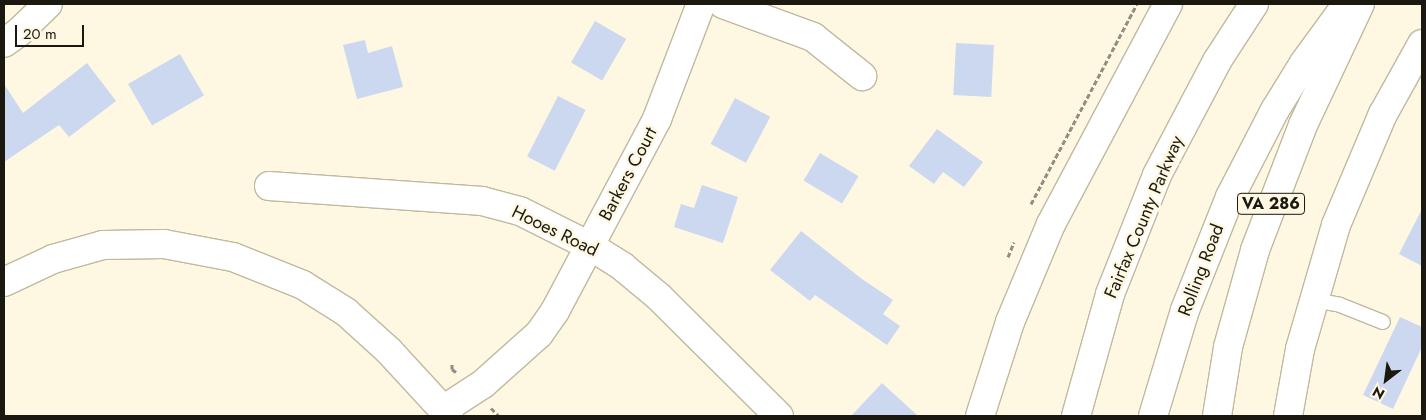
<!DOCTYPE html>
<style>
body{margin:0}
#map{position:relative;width:1426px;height:420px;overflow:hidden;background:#fef8e3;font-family:Jost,sans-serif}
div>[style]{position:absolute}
.building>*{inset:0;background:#ccd8ef;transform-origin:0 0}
.path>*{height:3px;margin-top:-1.5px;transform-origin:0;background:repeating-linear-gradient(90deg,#938f80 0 5px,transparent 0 7.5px)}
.roads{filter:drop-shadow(1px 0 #c0b9a0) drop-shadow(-1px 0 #c0b9a0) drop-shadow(0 1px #c0b9a0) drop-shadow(0 -1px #c0b9a0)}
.service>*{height:14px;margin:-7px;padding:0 7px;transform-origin:7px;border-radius:7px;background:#fff}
.minor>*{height:28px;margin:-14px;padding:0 14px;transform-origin:14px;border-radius:14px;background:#fff}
.tertiary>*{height:28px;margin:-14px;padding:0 14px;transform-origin:14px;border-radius:14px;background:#fff}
.primary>*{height:28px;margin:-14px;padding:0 14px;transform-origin:14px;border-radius:14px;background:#fff}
.motorway>*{height:28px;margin:-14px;padding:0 14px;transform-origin:14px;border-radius:14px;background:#fff}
span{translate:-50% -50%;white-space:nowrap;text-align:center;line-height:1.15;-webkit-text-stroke:5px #fef8e3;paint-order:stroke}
.shield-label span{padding:1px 4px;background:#fef8e3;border:1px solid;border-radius:4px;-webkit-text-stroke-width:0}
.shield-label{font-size:16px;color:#1b180f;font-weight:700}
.street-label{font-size:18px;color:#1b180f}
.frame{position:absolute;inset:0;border:5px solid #1b180f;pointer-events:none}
.north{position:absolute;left:1361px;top:355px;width:50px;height:50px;-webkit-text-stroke:4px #fef8e3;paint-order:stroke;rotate:210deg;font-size:14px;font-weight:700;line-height:20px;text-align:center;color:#1b180f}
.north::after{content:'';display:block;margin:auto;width:18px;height:22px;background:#1b180f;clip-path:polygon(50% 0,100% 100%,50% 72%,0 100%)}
.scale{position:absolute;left:15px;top:25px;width:69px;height:22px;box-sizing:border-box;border:2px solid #1b180f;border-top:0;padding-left:6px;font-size:15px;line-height:18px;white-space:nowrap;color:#1b180f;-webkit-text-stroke:4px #fef8e3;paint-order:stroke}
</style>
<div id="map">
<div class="building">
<i style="left:595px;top:21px;width:36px;height:48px;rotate:30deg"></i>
<i style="clip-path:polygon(365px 40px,368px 53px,392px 46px,403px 87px,357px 99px,343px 45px)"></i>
<i style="left:956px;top:43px;width:38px;height:52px;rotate:3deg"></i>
<i style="left:180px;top:54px;width:48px;height:60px;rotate:60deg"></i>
<i style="clip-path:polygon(87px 63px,116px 101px,69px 137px,59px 125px,4px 162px,4px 84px,23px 113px)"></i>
<i style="left:558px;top:96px;width:31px;height:68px;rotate:27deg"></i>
<i style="left:735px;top:98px;width:40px;height:52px;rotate:28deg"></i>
<i style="clip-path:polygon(937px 129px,983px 162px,964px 187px,943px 172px,934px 184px,909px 166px)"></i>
<i style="left:820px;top:153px;width:45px;height:32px;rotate:31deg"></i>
<i style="clip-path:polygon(702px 185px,738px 197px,723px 243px,674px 227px,681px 204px,694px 208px)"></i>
<i style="clip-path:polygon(1422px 209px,1422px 266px,1399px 254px)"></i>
<i style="clip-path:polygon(801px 231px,862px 279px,893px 300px,883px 314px,900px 326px,887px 345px,815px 295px,810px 301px,770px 270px)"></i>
<i style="clip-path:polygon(1400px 317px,1422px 327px,1422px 347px,1393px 409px,1363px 395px)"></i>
<i style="clip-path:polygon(882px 383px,918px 416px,851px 416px)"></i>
</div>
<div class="path">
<i style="left:1031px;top:204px;width:226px;rotate:-62.1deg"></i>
<i style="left:1008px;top:257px;width:16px;rotate:-68deg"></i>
<i style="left:452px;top:364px;width:5px;rotate:90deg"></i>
<i style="left:452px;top:369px;width:6px;rotate:39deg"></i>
<i style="left:491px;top:408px;width:11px;rotate:45deg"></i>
</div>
<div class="roads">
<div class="service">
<i style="left:1313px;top:300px;width:27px;rotate:10deg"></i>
<i style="left:1340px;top:305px;width:46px;rotate:21.6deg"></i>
</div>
<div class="minor">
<i style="left:723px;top:4px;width:96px;rotate:20.1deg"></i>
<i style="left:813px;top:37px;width:63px;rotate:38.5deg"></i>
<i style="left:4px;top:43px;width:19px;rotate:-36deg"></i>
<i style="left:19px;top:32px;width:40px;rotate:-44deg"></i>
<i style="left:269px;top:186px;width:214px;rotate:4deg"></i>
<i style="left:482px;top:201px;width:39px;rotate:15deg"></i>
<i style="left:520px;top:211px;width:78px;rotate:26.6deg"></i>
<i style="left:590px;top:246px;width:39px;rotate:32deg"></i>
<i style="left:623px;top:267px;width:47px;rotate:39.8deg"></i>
<i style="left:659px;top:297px;width:169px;rotate:44.8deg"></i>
<i style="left:443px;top:410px;width:48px;rotate:-33deg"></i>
<i style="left:483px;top:384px;width:75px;rotate:-41.8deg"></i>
<i style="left:539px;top:334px;width:28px;rotate:-55deg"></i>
<i style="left:555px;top:311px;width:217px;rotate:-62deg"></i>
<i style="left:657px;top:119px;width:123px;rotate:-69.1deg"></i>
<i style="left:1288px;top:416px;width:68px;rotate:-79.8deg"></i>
<i style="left:1300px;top:349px;width:129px;rotate:-73.8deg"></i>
<i style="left:1336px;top:225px;width:121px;rotate:-67.1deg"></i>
<i style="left:1383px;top:114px;width:80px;rotate:-60.9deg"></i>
</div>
<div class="tertiary">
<i style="left:4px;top:282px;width:54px;rotate:-25.1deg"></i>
<i style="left:53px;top:259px;width:52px;rotate:-15.6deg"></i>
<i style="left:103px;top:245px;width:61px;rotate:-0.9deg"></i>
<i style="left:164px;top:244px;width:70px;rotate:10.7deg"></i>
<i style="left:233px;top:257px;width:75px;rotate:21.8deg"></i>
<i style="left:303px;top:285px;width:51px;rotate:32.1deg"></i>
<i style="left:346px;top:312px;width:58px;rotate:42.2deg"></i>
<i style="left:389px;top:351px;width:88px;rotate:47.3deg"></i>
<i style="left:980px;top:416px;width:99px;rotate:-72.3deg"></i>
<i style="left:1010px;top:322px;width:106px;rotate:-67.3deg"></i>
<i style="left:1051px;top:224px;width:249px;rotate:-62deg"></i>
</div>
<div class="primary">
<i style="left:1153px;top:416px;width:111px;rotate:-73.2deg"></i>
<i style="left:1185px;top:310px;width:122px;rotate:-68.3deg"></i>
<i style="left:1230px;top:197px;width:98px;rotate:-62.7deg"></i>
<i style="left:1275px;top:110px;width:55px;rotate:-58.3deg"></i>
<i style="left:1304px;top:63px;width:73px;rotate:-53.9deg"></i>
</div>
<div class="motorway">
<i style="left:1076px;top:416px;width:127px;rotate:-74.4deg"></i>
<i style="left:1110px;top:294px;width:128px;rotate:-68.4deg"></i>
<i style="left:1157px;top:175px;width:129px;rotate:-62.2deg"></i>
<i style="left:1217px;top:61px;width:68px;rotate:-57deg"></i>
<i style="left:1217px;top:416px;width:70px;rotate:-80.9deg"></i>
<i style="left:1228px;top:347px;width:101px;rotate:-74.4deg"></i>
<i style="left:1255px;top:250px;width:134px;rotate:-69deg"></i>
<i style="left:1303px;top:125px;width:134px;rotate:-64.8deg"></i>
</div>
</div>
<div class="shield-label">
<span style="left:1271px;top:204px">VA 286</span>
</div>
<div class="street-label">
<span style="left:628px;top:174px;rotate:-62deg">Barkers Court</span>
<span style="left:1144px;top:217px;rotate:-67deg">Fairfax County Parkway</span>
<span style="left:555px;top:231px;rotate:26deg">Hooes Road</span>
<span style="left:1201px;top:270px;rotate:-69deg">Rolling Road</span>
</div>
<div class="frame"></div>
<div class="north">N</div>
<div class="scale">20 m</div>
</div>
